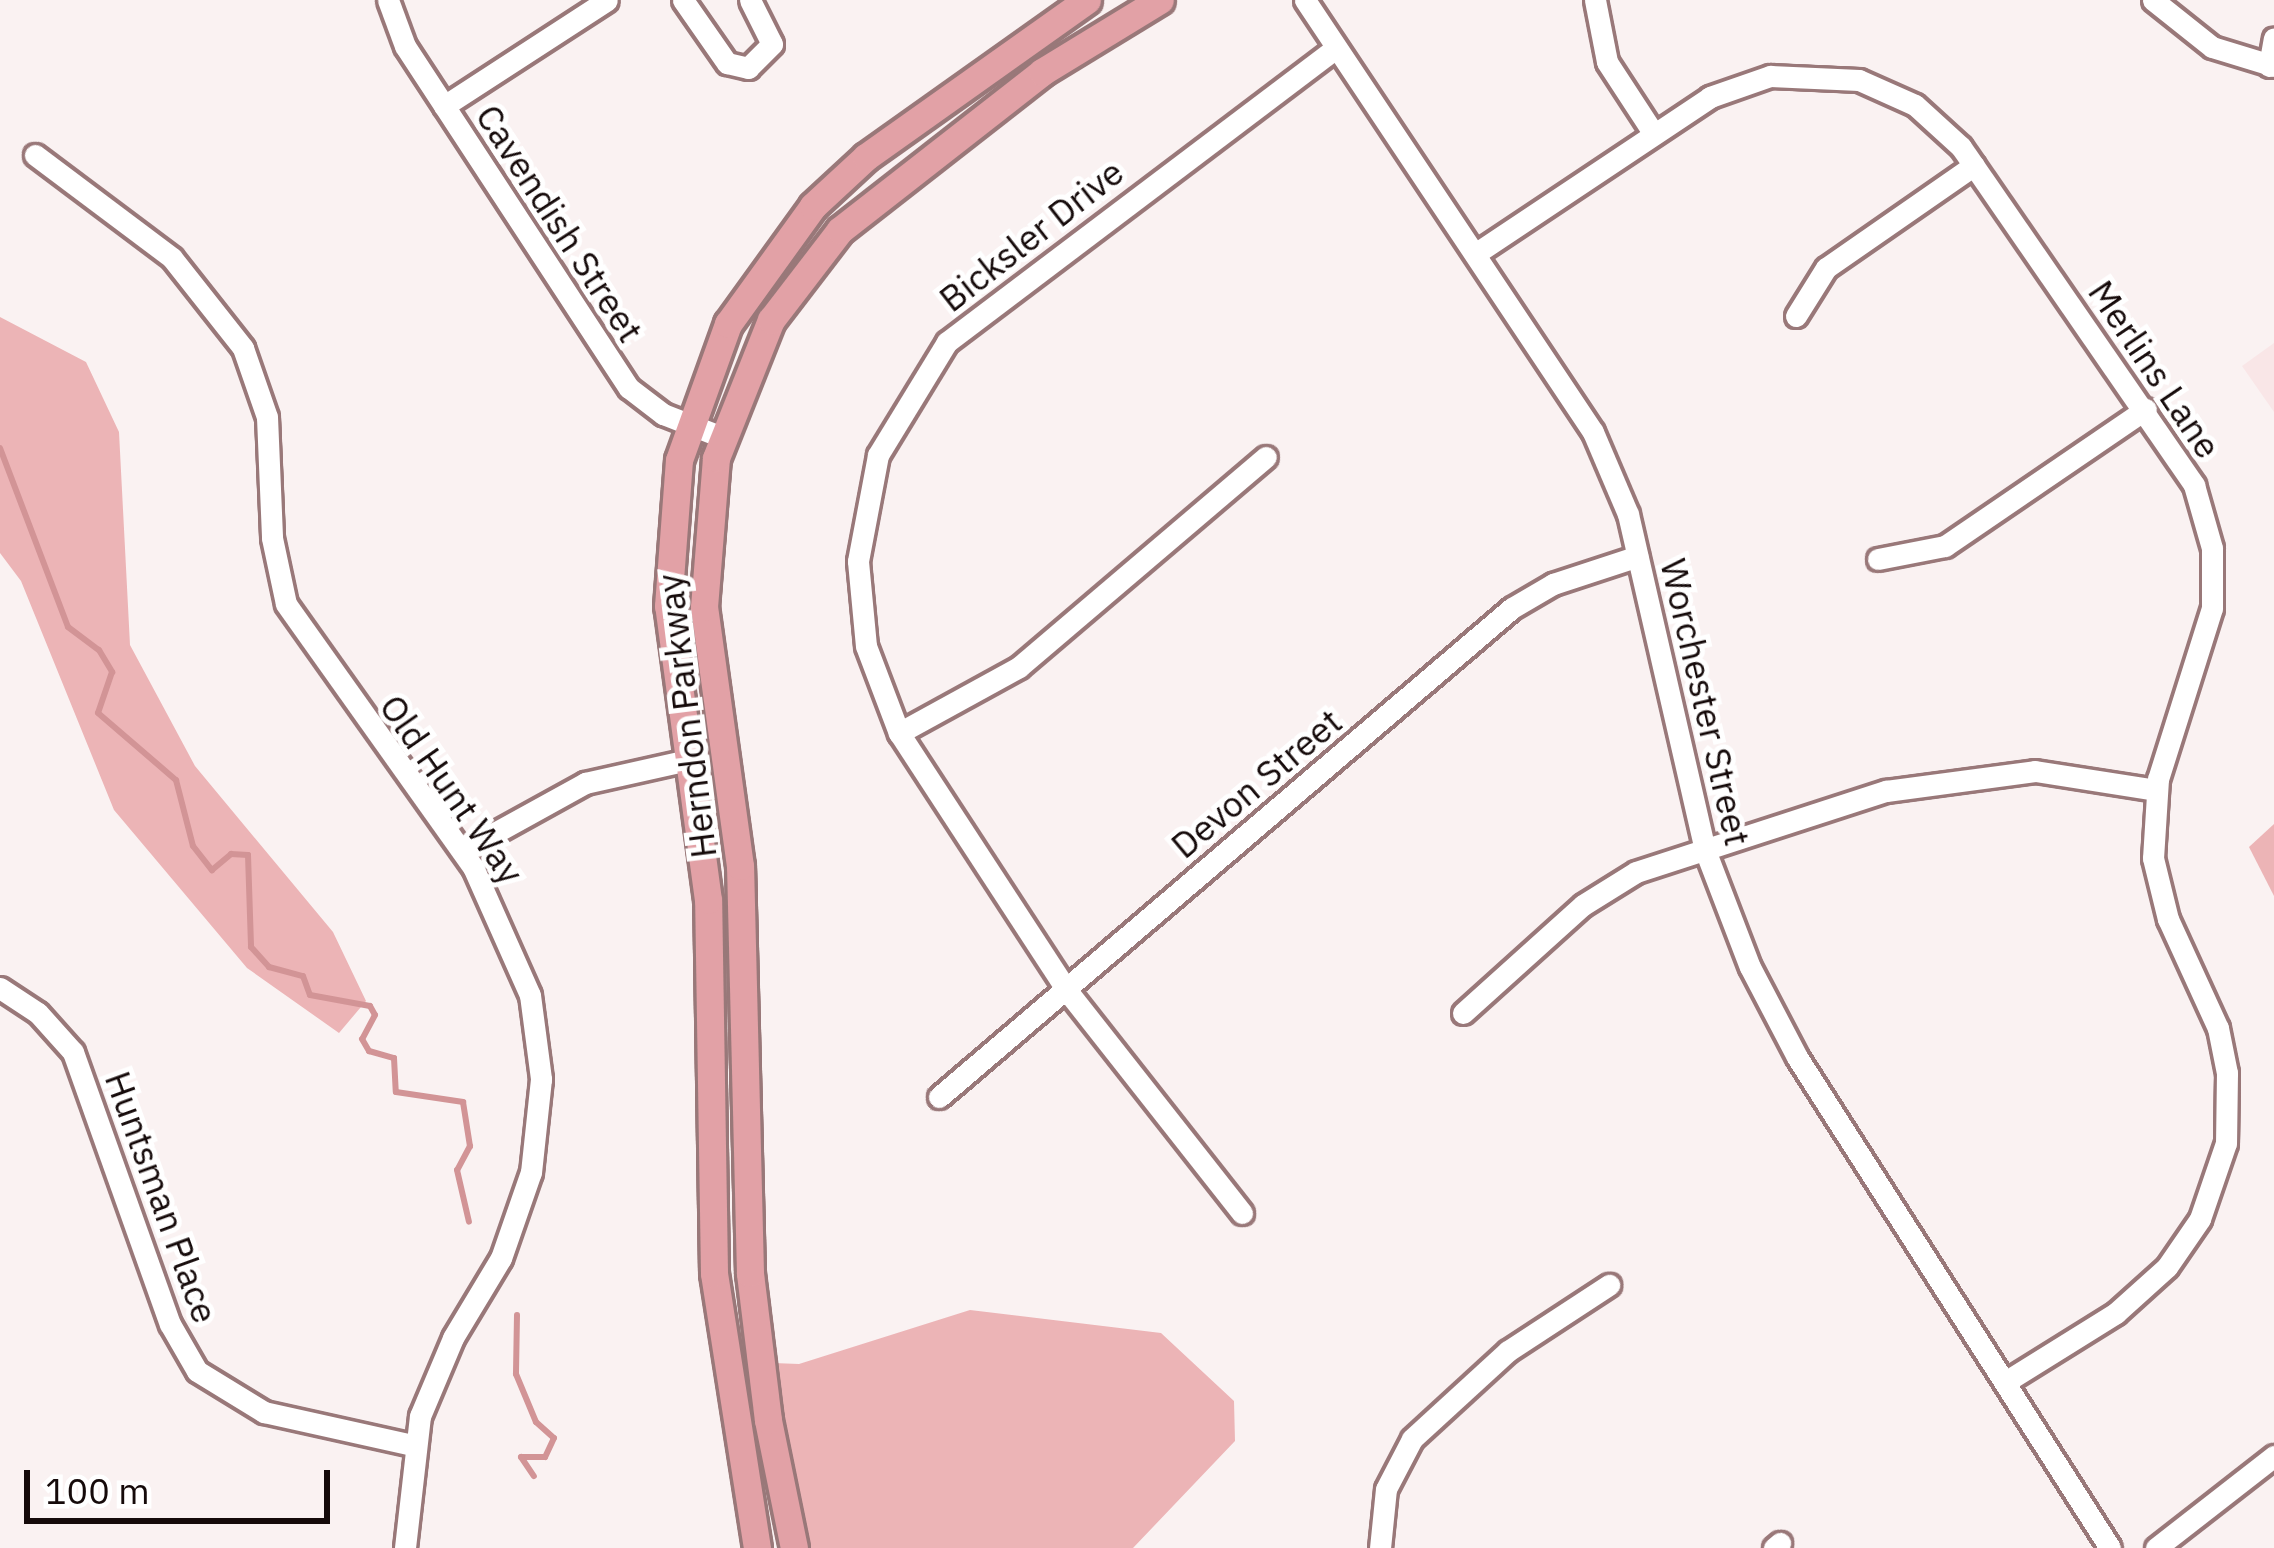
<!DOCTYPE html>
<style>
body{margin:0}
#map{position:relative;width:2274px;height:1548px;overflow:hidden;background:#faf2f2;font-family:"IBM Plex Sans",sans-serif}
div>[style]{position:absolute}
.built>*{inset:0;background:#f9e6e7}
.green>*{inset:0;background:#ecb4b6}
.stream>*{height:6px;margin:-3px;padding:0 3px;transform-origin:3px;border-radius:3px;background:#d29496}
.roads{filter:drop-shadow(3px 0 #997879) drop-shadow(-3px 0 #997879) drop-shadow(0 3px #997879) drop-shadow(0 -3px #997879)}
.minor>*{height:21px;margin:-10.5px;padding:0 10.5px;transform-origin:10.5px;border-radius:10.5px;background:#fff}
.major>*{height:27px;margin:-13.5px;padding:0 13.5px;transform-origin:13.5px;border-radius:13.5px;background:#e2a1a6}
span{translate:-50% -50%;white-space:nowrap;text-align:center;line-height:1.15;-webkit-text-stroke:10px #fff;paint-order:stroke}
.street-label{font-size:36px;color:#150a0a}
.scale{position:absolute;left:24px;top:1470px;width:306px;height:54px;box-sizing:border-box;border:6px solid #150a0a;border-top:0;padding-left:15px;font-size:36px;line-height:42px;white-space:nowrap;color:#150a0a;-webkit-text-stroke:9px #fff;paint-order:stroke}
</style>
<div id="map">
<div class="built">
<i style="clip-path:polygon(2274px 343px,2274px 412px,2242px 366px)"></i>
</div>
<div class="green">
<i style="clip-path:polygon(0 317px,86px 362px,119px 432px,130px 645px,195px 766px,333px 932px,366px 1001px,339px 1033px,247px 968px,114px 810px,21px 581px,0 553px)"></i>
<i style="clip-path:polygon(2274px 824px,2274px 896px,2249px 847px)"></i>
<i style="clip-path:polygon(970px 1310px,1161px 1333px,1234px 1401px,1235px 1441px,1133px 1548px,811px 1548px,773px 1363px,799px 1364px)"></i>
</div>
<div class="stream">
<i style="left:0;top:448px;width:191px;rotate:69.2deg"></i>
<i style="left:68px;top:627px;width:39px;rotate:37deg"></i>
<i style="left:99px;top:650px;width:26px;rotate:59deg"></i>
<i style="left:112px;top:672px;width:43px;rotate:108.9deg"></i>
<i style="left:98px;top:713px;width:103px;rotate:40.7deg"></i>
<i style="left:176px;top:780px;width:68px;rotate:75.6deg"></i>
<i style="left:193px;top:846px;width:31px;rotate:52deg"></i>
<i style="left:212px;top:870px;width:25px;rotate:-40deg"></i>
<i style="left:231px;top:854px;width:17px;rotate:3deg"></i>
<i style="left:248px;top:855px;width:92px;rotate:88.1deg"></i>
<i style="left:251px;top:947px;width:27px;rotate:48deg"></i>
<i style="left:269px;top:967px;width:35px;rotate:15deg"></i>
<i style="left:303px;top:976px;width:20px;rotate:70deg"></i>
<i style="left:310px;top:995px;width:61px;rotate:10.4deg"></i>
<i style="left:370px;top:1006px;width:10px;rotate:61deg"></i>
<i style="left:375px;top:1015px;width:27px;rotate:118deg"></i>
<i style="left:362px;top:1039px;width:14px;rotate:60deg"></i>
<i style="left:369px;top:1051px;width:26px;rotate:16deg"></i>
<i style="left:394px;top:1058px;width:34px;rotate:87deg"></i>
<i style="left:396px;top:1092px;width:68px;rotate:8.5deg"></i>
<i style="left:463px;top:1102px;width:45px;rotate:81deg"></i>
<i style="left:470px;top:1146px;width:27px;rotate:118deg"></i>
<i style="left:457px;top:1170px;width:53px;rotate:77deg"></i>
<i style="left:517px;top:1315px;width:59px;rotate:91deg"></i>
<i style="left:516px;top:1374px;width:52px;rotate:67.4deg"></i>
<i style="left:536px;top:1422px;width:24px;rotate:42deg"></i>
<i style="left:554px;top:1438px;width:21px;rotate:115deg"></i>
<i style="left:545px;top:1457px;width:24px;rotate:180deg"></i>
<i style="left:521px;top:1457px;width:23px;rotate:56deg"></i>
</div>
<div class="roads">
<div class="minor">
<i style="left:388px;top:0;width:49px;rotate:69.7deg"></i>
<i style="left:405px;top:46px;width:409px;rotate:56.8deg"></i>
<i style="left:629px;top:388px;width:43px;rotate:37.4deg"></i>
<i style="left:663px;top:414px;width:63px;rotate:21.3deg"></i>
<i style="left:683px;top:0;width:77px;rotate:55.1deg"></i>
<i style="left:727px;top:63px;width:22px;rotate:13deg"></i>
<i style="left:748px;top:68px;width:34px;rotate:-45deg"></i>
<i style="left:772px;top:44px;width:49px;rotate:-116.6deg"></i>
<i style="left:1305px;top:0;width:519px;rotate:56.31deg"></i>
<i style="left:1593px;top:432px;width:89px;rotate:66.9deg"></i>
<i style="left:1628px;top:514px;width:345px;rotate:77.1deg"></i>
<i style="left:1705px;top:850px;width:125px;rotate:69deg"></i>
<i style="left:1750px;top:967px;width:102px;rotate:62.4deg"></i>
<i style="left:1797px;top:1057px;width:582px;rotate:57.48deg"></i>
<i style="left:1595px;top:0;width:63px;rotate:79deg"></i>
<i style="left:1607px;top:62px;width:86px;rotate:56.9deg"></i>
<i style="left:2153px;top:0;width:75px;rotate:38.5deg"></i>
<i style="left:2212px;top:47px;width:65px;rotate:17deg"></i>
<i style="left:2269px;top:66px;width:28px;rotate:-80deg"></i>
<i style="left:444px;top:106px;width:194px;rotate:-33deg"></i>
<i style="left:35px;top:155px;width:171px;rotate:36.9deg"></i>
<i style="left:172px;top:258px;width:115px;rotate:51.7deg"></i>
<i style="left:243px;top:348px;width:73px;rotate:70.8deg"></i>
<i style="left:267px;top:417px;width:121px;rotate:87.6deg"></i>
<i style="left:272px;top:538px;width:67px;rotate:78deg"></i>
<i style="left:286px;top:604px;width:323px;rotate:54.6deg"></i>
<i style="left:473px;top:867px;width:140px;rotate:66deg"></i>
<i style="left:530px;top:995px;width:85px;rotate:82.5deg"></i>
<i style="left:541px;top:1079px;width:94px;rotate:96.1deg"></i>
<i style="left:531px;top:1172px;width:91px;rotate:109.2deg"></i>
<i style="left:501px;top:1258px;width:93px;rotate:121deg"></i>
<i style="left:453px;top:1338px;width:85px;rotate:112.9deg"></i>
<i style="left:420px;top:1416px;width:133px;rotate:96.5deg"></i>
<i style="left:1475px;top:254px;width:283px;rotate:-33.7deg"></i>
<i style="left:1710px;top:97px;width:64px;rotate:-19.3deg"></i>
<i style="left:1770px;top:76px;width:89px;rotate:2.6deg"></i>
<i style="left:1859px;top:80px;width:61px;rotate:24.1deg"></i>
<i style="left:1915px;top:105px;width:62px;rotate:42.4deg"></i>
<i style="left:1961px;top:147px;width:411px;rotate:55.4deg"></i>
<i style="left:2194px;top:485px;width:66px;rotate:74.1deg"></i>
<i style="left:2212px;top:548px;width:60px;rotate:90deg"></i>
<i style="left:2212px;top:608px;width:179px;rotate:107.5deg"></i>
<i style="left:2158px;top:779px;width:79px;rotate:93.6deg"></i>
<i style="left:2153px;top:858px;width:63px;rotate:76.2deg"></i>
<i style="left:2168px;top:919px;width:120px;rotate:65.4deg"></i>
<i style="left:2218px;top:1028px;width:46px;rotate:78.7deg"></i>
<i style="left:2227px;top:1073px;width:70px;rotate:90.8deg"></i>
<i style="left:2226px;top:1143px;width:80px;rotate:108.9deg"></i>
<i style="left:2200px;top:1219px;width:58px;rotate:124.5deg"></i>
<i style="left:2167px;top:1267px;width:69px;rotate:138deg"></i>
<i style="left:2116px;top:1313px;width:131px;rotate:148.1deg"></i>
<i style="left:1796px;top:316px;width:57px;rotate:-58deg"></i>
<i style="left:1826px;top:268px;width:180px;rotate:-34.8deg"></i>
<i style="left:1878px;top:559px;width:68px;rotate:-11deg"></i>
<i style="left:1945px;top:546px;width:243px;rotate:-34.3deg"></i>
<i style="left:899px;top:733px;width:137px;rotate:-28.8deg"></i>
<i style="left:1019px;top:667px;width:324px;rotate:-40.4deg"></i>
<i style="left:462px;top:851px;width:141px;rotate:-28.9deg"></i>
<i style="left:585px;top:783px;width:110px;rotate:-12.6deg"></i>
<i style="left:0;top:988px;width:45px;rotate:33.3deg"></i>
<i style="left:38px;top:1013px;width:52px;rotate:48.1deg"></i>
<i style="left:73px;top:1052px;width:289px;rotate:70.4deg"></i>
<i style="left:170px;top:1324px;width:54px;rotate:60.1deg"></i>
<i style="left:197px;top:1371px;width:79px;rotate:31.5deg"></i>
<i style="left:264px;top:1412px;width:153px;rotate:12.5deg"></i>
<i style="left:1463px;top:1013px;width:161px;rotate:-42deg"></i>
<i style="left:1583px;top:905px;width:62px;rotate:-31.9deg"></i>
<i style="left:1636px;top:872px;width:263px;rotate:-18deg"></i>
<i style="left:1886px;top:791px;width:150px;rotate:-7.6deg"></i>
<i style="left:2035px;top:771px;width:122px;rotate:8.9deg"></i>
<i style="left:939px;top:1097px;width:753px;rotate:-40.48deg"></i>
<i style="left:1512px;top:608px;width:48px;rotate:-30.3deg"></i>
<i style="left:1553px;top:584px;width:89px;rotate:-18.2deg"></i>
<i style="left:1242px;top:1213px;width:285px;rotate:-128.2deg"></i>
<i style="left:1066px;top:989px;width:306px;rotate:-123.1deg"></i>
<i style="left:899px;top:733px;width:93px;rotate:-110.8deg"></i>
<i style="left:866px;top:646px;width:85px;rotate:-95.4deg"></i>
<i style="left:858px;top:561px;width:108px;rotate:-79.3deg"></i>
<i style="left:878px;top:455px;width:132px;rotate:-58.6deg"></i>
<i style="left:947px;top:342px;width:486px;rotate:-37.1deg"></i>
<i style="left:1380px;top:1548px;width:59px;rotate:-84.2deg"></i>
<i style="left:1386px;top:1489px;width:56px;rotate:-62.5deg"></i>
<i style="left:1412px;top:1439px;width:130px;rotate:-42.5deg"></i>
<i style="left:1508px;top:1351px;width:121px;rotate:-33.2deg"></i>
<i style="left:1774px;top:1548px;width:8px;rotate:-40deg"></i>
<i style="left:2156px;top:1548px;width:150px;rotate:-37.9deg"></i>
</div>
<div class="major">
<i style="left:757px;top:1548px;width:278px;rotate:-98.9deg"></i>
<i style="left:714px;top:1273px;width:373px;rotate:-90.9deg"></i>
<i style="left:708px;top:900px;width:297px;rotate:-97.7deg"></i>
<i style="left:668px;top:606px;width:146px;rotate:-85.7deg"></i>
<i style="left:679px;top:460px;width:145px;rotate:-70.2deg"></i>
<i style="left:728px;top:324px;width:145px;rotate:-54.2deg"></i>
<i style="left:813px;top:206px;width:72px;rotate:-42.8deg"></i>
<i style="left:866px;top:157px;width:271px;rotate:-35.4deg"></i>
<i style="left:794px;top:1548px;width:131px;rotate:-101.5deg"></i>
<i style="left:768px;top:1420px;width:148px;rotate:-97deg"></i>
<i style="left:750px;top:1273px;width:407px;rotate:-91.4deg"></i>
<i style="left:740px;top:866px;width:261px;rotate:-97.9deg"></i>
<i style="left:704px;top:607px;width:149px;rotate:-85.4deg"></i>
<i style="left:716px;top:458px;width:149px;rotate:-68.3deg"></i>
<i style="left:771px;top:320px;width:113px;rotate:-52.5deg"></i>
<i style="left:840px;top:230px;width:256px;rotate:-38deg"></i>
<i style="left:1042px;top:72px;width:138px;rotate:-31.4deg"></i>
</div>
</div>
<div class="street-label">
<span style="left:560px;top:223px;rotate:57deg">Cavendish Street</span>
<span style="left:1031px;top:235px;rotate:-38deg">Bicksler Drive</span>
<span style="left:2155px;top:369px;rotate:56deg">Merlins Lane</span>
<span style="left:1706px;top:702px;rotate:77deg">Worchester Street</span>
<span style="left:686px;top:716px;rotate:-97deg">Herndon Parkway</span>
<span style="left:1256px;top:783px;rotate:-40deg">Devon Street</span>
<span style="left:452px;top:789px;rotate:55deg">Old Hunt Way</span>
<span style="left:162px;top:1197px;rotate:70deg">Huntsman Place</span>
</div>
<div class="scale">100 m</div>
</div>
